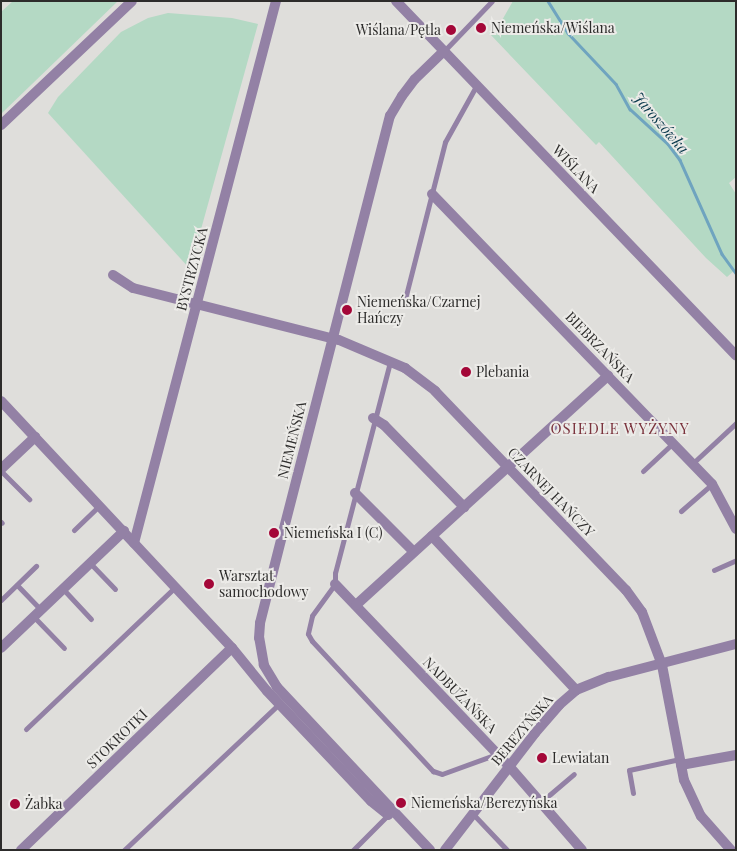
<!DOCTYPE html>
<meta charset="utf-8">
<style>
body{margin:0}
#map{position:relative;width:737px;height:851px;overflow:hidden;background:#dfdedb;font-family:"Playfair Display",serif}
div>[style]{position:absolute}
.green>*{inset:0;background:#b4d9c4}
.stream>*{height:2.5px;margin:-1.25px;padding:0 1.25px;transform-origin:1.25px;border-radius:1.25px;background:#6fa4bf}
.lane>*{height:5px;margin:-2.5px;padding:0 2.5px;transform-origin:2.5px;border-radius:2.5px;background:#9381a5}
.street>*{height:10px;margin:-5px;padding:0 5px;transform-origin:5px;border-radius:5px;background:#9381a5}
.dots>*{width:14px;height:14px;translate:-50% -50%;box-sizing:border-box;border:2px solid #ecebe8;border-radius:50%}
span{translate:-50% -50%;white-space:nowrap;text-align:center;line-height:1.15;-webkit-text-stroke:4px #ecebe8;paint-order:stroke}
.poi-label{font-size:14px;color:#2d2c2b}
.left{translate:0 -50%;text-align:left}
.right{translate:-100% -50%;text-align:right}
.street-label{font-size:14px;color:#2d2c2b}
.water-label{font-size:15px;color:#07374a;font-style:italic}
.neighbourhood-label{font-size:15px;color:#7b333d;letter-spacing:1px}
.frame{position:absolute;inset:0;border:2px solid #2d2c2b;pointer-events:none}
</style>
<div id="map">
<div class="green">
<i style="clip-path:polygon(13px 1px,118px 1px,1px 114px,1px 12px)"></i>
<i style="clip-path:polygon(513px 1px,736px 1px,736px 177px,729px 183px,736px 194px,736px 269px,727px 277px,706px 258px,599px 142px,596px 145px,489px 33px,501px 22px)"></i>
<i style="clip-path:polygon(168px 13px,232px 18px,258px 24px,190px 269px,48px 113px,58px 97px,121px 32px,148px 18px)"></i>
</div>
<div class="stream">
<i style="left:548px;top:1px;width:38px;rotate:58deg"></i>
<i style="left:568px;top:33px;width:70px;rotate:46.7deg"></i>
<i style="left:616px;top:84px;width:29px;rotate:61deg"></i>
<i style="left:630px;top:109px;width:52px;rotate:42.6deg"></i>
<i style="left:668px;top:144px;width:20px;rotate:53deg"></i>
<i style="left:680px;top:160px;width:103px;rotate:65.9deg"></i>
<i style="left:722px;top:254px;width:24px;rotate:54deg"></i>
</div>
<div class="lane">
<i style="left:444px;top:51px;width:69px;rotate:-46.2deg"></i>
<i style="left:404px;top:303px;width:166px;rotate:-75.7deg"></i>
<i style="left:445px;top:142px;width:62px;rotate:-60.9deg"></i>
<i style="left:390px;top:362px;width:218px;rotate:104.6deg"></i>
<i style="left:335px;top:573px;width:11px;rotate:90deg"></i>
<i style="left:335px;top:584px;width:39px;rotate:126deg"></i>
<i style="left:312px;top:616px;width:18px;rotate:103deg"></i>
<i style="left:308px;top:634px;width:8px;rotate:60deg"></i>
<i style="left:312px;top:641px;width:178px;rotate:47.1deg"></i>
<i style="left:433px;top:771px;width:9px;rotate:18deg"></i>
<i style="left:442px;top:774px;width:59px;rotate:-20deg"></i>
<i style="left:693px;top:463px;width:59px;rotate:-42.9deg"></i>
<i style="left:1px;top:471px;width:40px;rotate:45deg"></i>
<i style="left:643px;top:471px;width:41px;rotate:-43deg"></i>
<i style="left:681px;top:511px;width:41px;rotate:-41.1deg"></i>
<i style="left:1px;top:522px;width:1px;rotate:45deg"></i>
<i style="left:74px;top:530px;width:35px;rotate:-44deg"></i>
<i style="left:90px;top:563px;width:36px;rotate:46deg"></i>
<i style="left:714px;top:570px;width:24px;rotate:-24deg"></i>
<i style="left:17px;top:585px;width:35px;rotate:46deg"></i>
<i style="left:63px;top:589px;width:41px;rotate:47deg"></i>
<i style="left:1px;top:600px;width:49px;rotate:-44.2deg"></i>
<i style="left:34px;top:617px;width:43px;rotate:45.9deg"></i>
<i style="left:26px;top:729px;width:204px;rotate:-43.6deg"></i>
<i style="left:633px;top:793px;width:23px;rotate:-100deg"></i>
<i style="left:629px;top:770px;width:52px;rotate:-12.2deg"></i>
<i style="left:541px;top:802px;width:43px;rotate:-40.3deg"></i>
<i style="left:473px;top:814px;width:50px;rotate:46.6deg"></i>
<i style="left:124px;top:850px;width:213px;rotate:-43.3deg"></i>
<i style="left:353px;top:850px;width:49px;rotate:-45deg"></i>
</div>
<div class="street">
<i style="left:396px;top:1px;width:491px;rotate:46.2deg"></i>
<i style="left:1px;top:125px;width:180px;rotate:-43.4deg"></i>
<i style="left:432px;top:194px;width:403px;rotate:46deg"></i>
<i style="left:712px;top:484px;width:51px;rotate:61.9deg"></i>
<i style="left:113px;top:275px;width:24px;rotate:33deg"></i>
<i style="left:133px;top:288px;width:212px;rotate:14.2deg"></i>
<i style="left:339px;top:340px;width:72px;rotate:23deg"></i>
<i style="left:405px;top:368px;width:38px;rotate:37deg"></i>
<i style="left:435px;top:391px;width:276px;rotate:46.2deg"></i>
<i style="left:626px;top:590px;width:27px;rotate:54deg"></i>
<i style="left:642px;top:612px;width:57px;rotate:69.3deg"></i>
<i style="left:662px;top:665px;width:117px;rotate:79.2deg"></i>
<i style="left:684px;top:780px;width:40px;rotate:65deg"></i>
<i style="left:701px;top:816px;width:45px;rotate:48.6deg"></i>
<i style="left:1px;top:401px;width:338px;rotate:46.9deg"></i>
<i style="left:232px;top:648px;width:55px;rotate:50.9deg"></i>
<i style="left:267px;top:691px;width:151px;rotate:46.6deg"></i>
<i style="left:371px;top:801px;width:22px;rotate:39deg"></i>
<i style="left:388px;top:815px;width:7px;rotate:-45deg"></i>
<i style="left:373px;top:418px;width:13px;rotate:32deg"></i>
<i style="left:384px;top:425px;width:115px;rotate:45.7deg"></i>
<i style="left:1px;top:469px;width:47px;rotate:-43.3deg"></i>
<i style="left:355px;top:493px;width:83px;rotate:45deg"></i>
<i style="left:432px;top:536px;width:211px;rotate:46.9deg"></i>
<i style="left:134px;top:543px;width:560px;rotate:-75.32deg"></i>
<i style="left:335px;top:584px;width:252px;rotate:46.3deg"></i>
<i style="left:509px;top:766px;width:111px;rotate:49deg"></i>
<i style="left:356px;top:605px;width:341px;rotate:-42.3deg"></i>
<i style="left:1px;top:648px;width:170px;rotate:-43.6deg"></i>
<i style="left:681px;top:765px;width:56px;rotate:-10.3deg"></i>
<i style="left:21px;top:850px;width:292px;rotate:-43.8deg"></i>
<i style="left:430px;top:850px;width:224px;rotate:-133.2deg"></i>
<i style="left:277px;top:687px;width:26px;rotate:-121deg"></i>
<i style="left:264px;top:665px;width:27px;rotate:-100deg"></i>
<i style="left:259px;top:638px;width:15px;rotate:-86deg"></i>
<i style="left:260px;top:623px;width:90px;rotate:-75.8deg"></i>
<i style="left:282px;top:536px;width:434px;rotate:-75.6deg"></i>
<i style="left:390px;top:116px;width:23px;rotate:-59deg"></i>
<i style="left:402px;top:96px;width:21px;rotate:-53deg"></i>
<i style="left:415px;top:79px;width:40px;rotate:-44deg"></i>
<i style="left:445px;top:850px;width:148px;rotate:-52.4deg"></i>
<i style="left:535px;top:733px;width:37px;rotate:-49deg"></i>
<i style="left:559px;top:705px;width:23px;rotate:-41deg"></i>
<i style="left:576px;top:690px;width:35px;rotate:-22deg"></i>
<i style="left:609px;top:677px;width:131px;rotate:-14.6deg"></i>
</div>
<div class="dots">
<i style="left:481px;top:28px;background:#a40738"></i>
<i style="left:451px;top:30px;background:#a40738"></i>
<i style="left:347px;top:310px;background:#a40738"></i>
<i style="left:466px;top:372px;background:#a40738"></i>
<i style="left:274px;top:533px;background:#a40738"></i>
<i style="left:209px;top:584px;background:#a40738"></i>
<i style="left:542px;top:758px;background:#a40738"></i>
<i style="left:401px;top:803px;background:#a40738"></i>
<i style="left:15px;top:804px;background:#a40738"></i>
</div>
<div class="poi-label">
<span class="left" style="left:491px;top:28px">Niemeńska/Wiślana</span>
<span class="right" style="left:441px;top:30px">Wiślana/Pętla</span>
<span class="left" style="left:357px;top:310px">Niemeńska/Czarnej<br>Hańczy</span>
<span class="left" style="left:476px;top:372px">Plebania</span>
<span class="left" style="left:284px;top:533px">Niemeńska I (C)</span>
<span class="left" style="left:219px;top:584px">Warsztat<br>samochodowy</span>
<span class="left" style="left:552px;top:758px">Lewiatan</span>
<span class="left" style="left:411px;top:803px">Niemeńska/Berezyńska</span>
<span class="left" style="left:25px;top:804px">Żabka</span>
</div>
<div class="street-label">
<span style="left:576px;top:169px;rotate:46deg">WIŚLANA</span>
<span style="left:192px;top:269px;rotate:-75deg">BYSTRZYCKA</span>
<span style="left:600px;top:347px;rotate:46deg">BIEBRZAŃSKA</span>
<span style="left:292px;top:440px;rotate:-76deg">NIEMEŃSKA</span>
<span style="left:551px;top:492px;rotate:46deg">CZARNEJ HAŃCZY</span>
<span style="left:460px;top:695px;rotate:46deg">NADBUŻAŃSKA</span>
<span style="left:522px;top:730px;rotate:-50deg">BEREZYŃSKA</span>
<span style="left:117px;top:739px;rotate:-44deg">STOKROTKI</span>
</div>
<div class="water-label">
<span style="left:661px;top:123px;rotate:49deg">Jaroszówka</span>
</div>
<div class="neighbourhood-label">
<span style="left:620px;top:429px">OSIEDLE WYŻYNY</span>
</div>
<div class="frame"></div>
</div>
